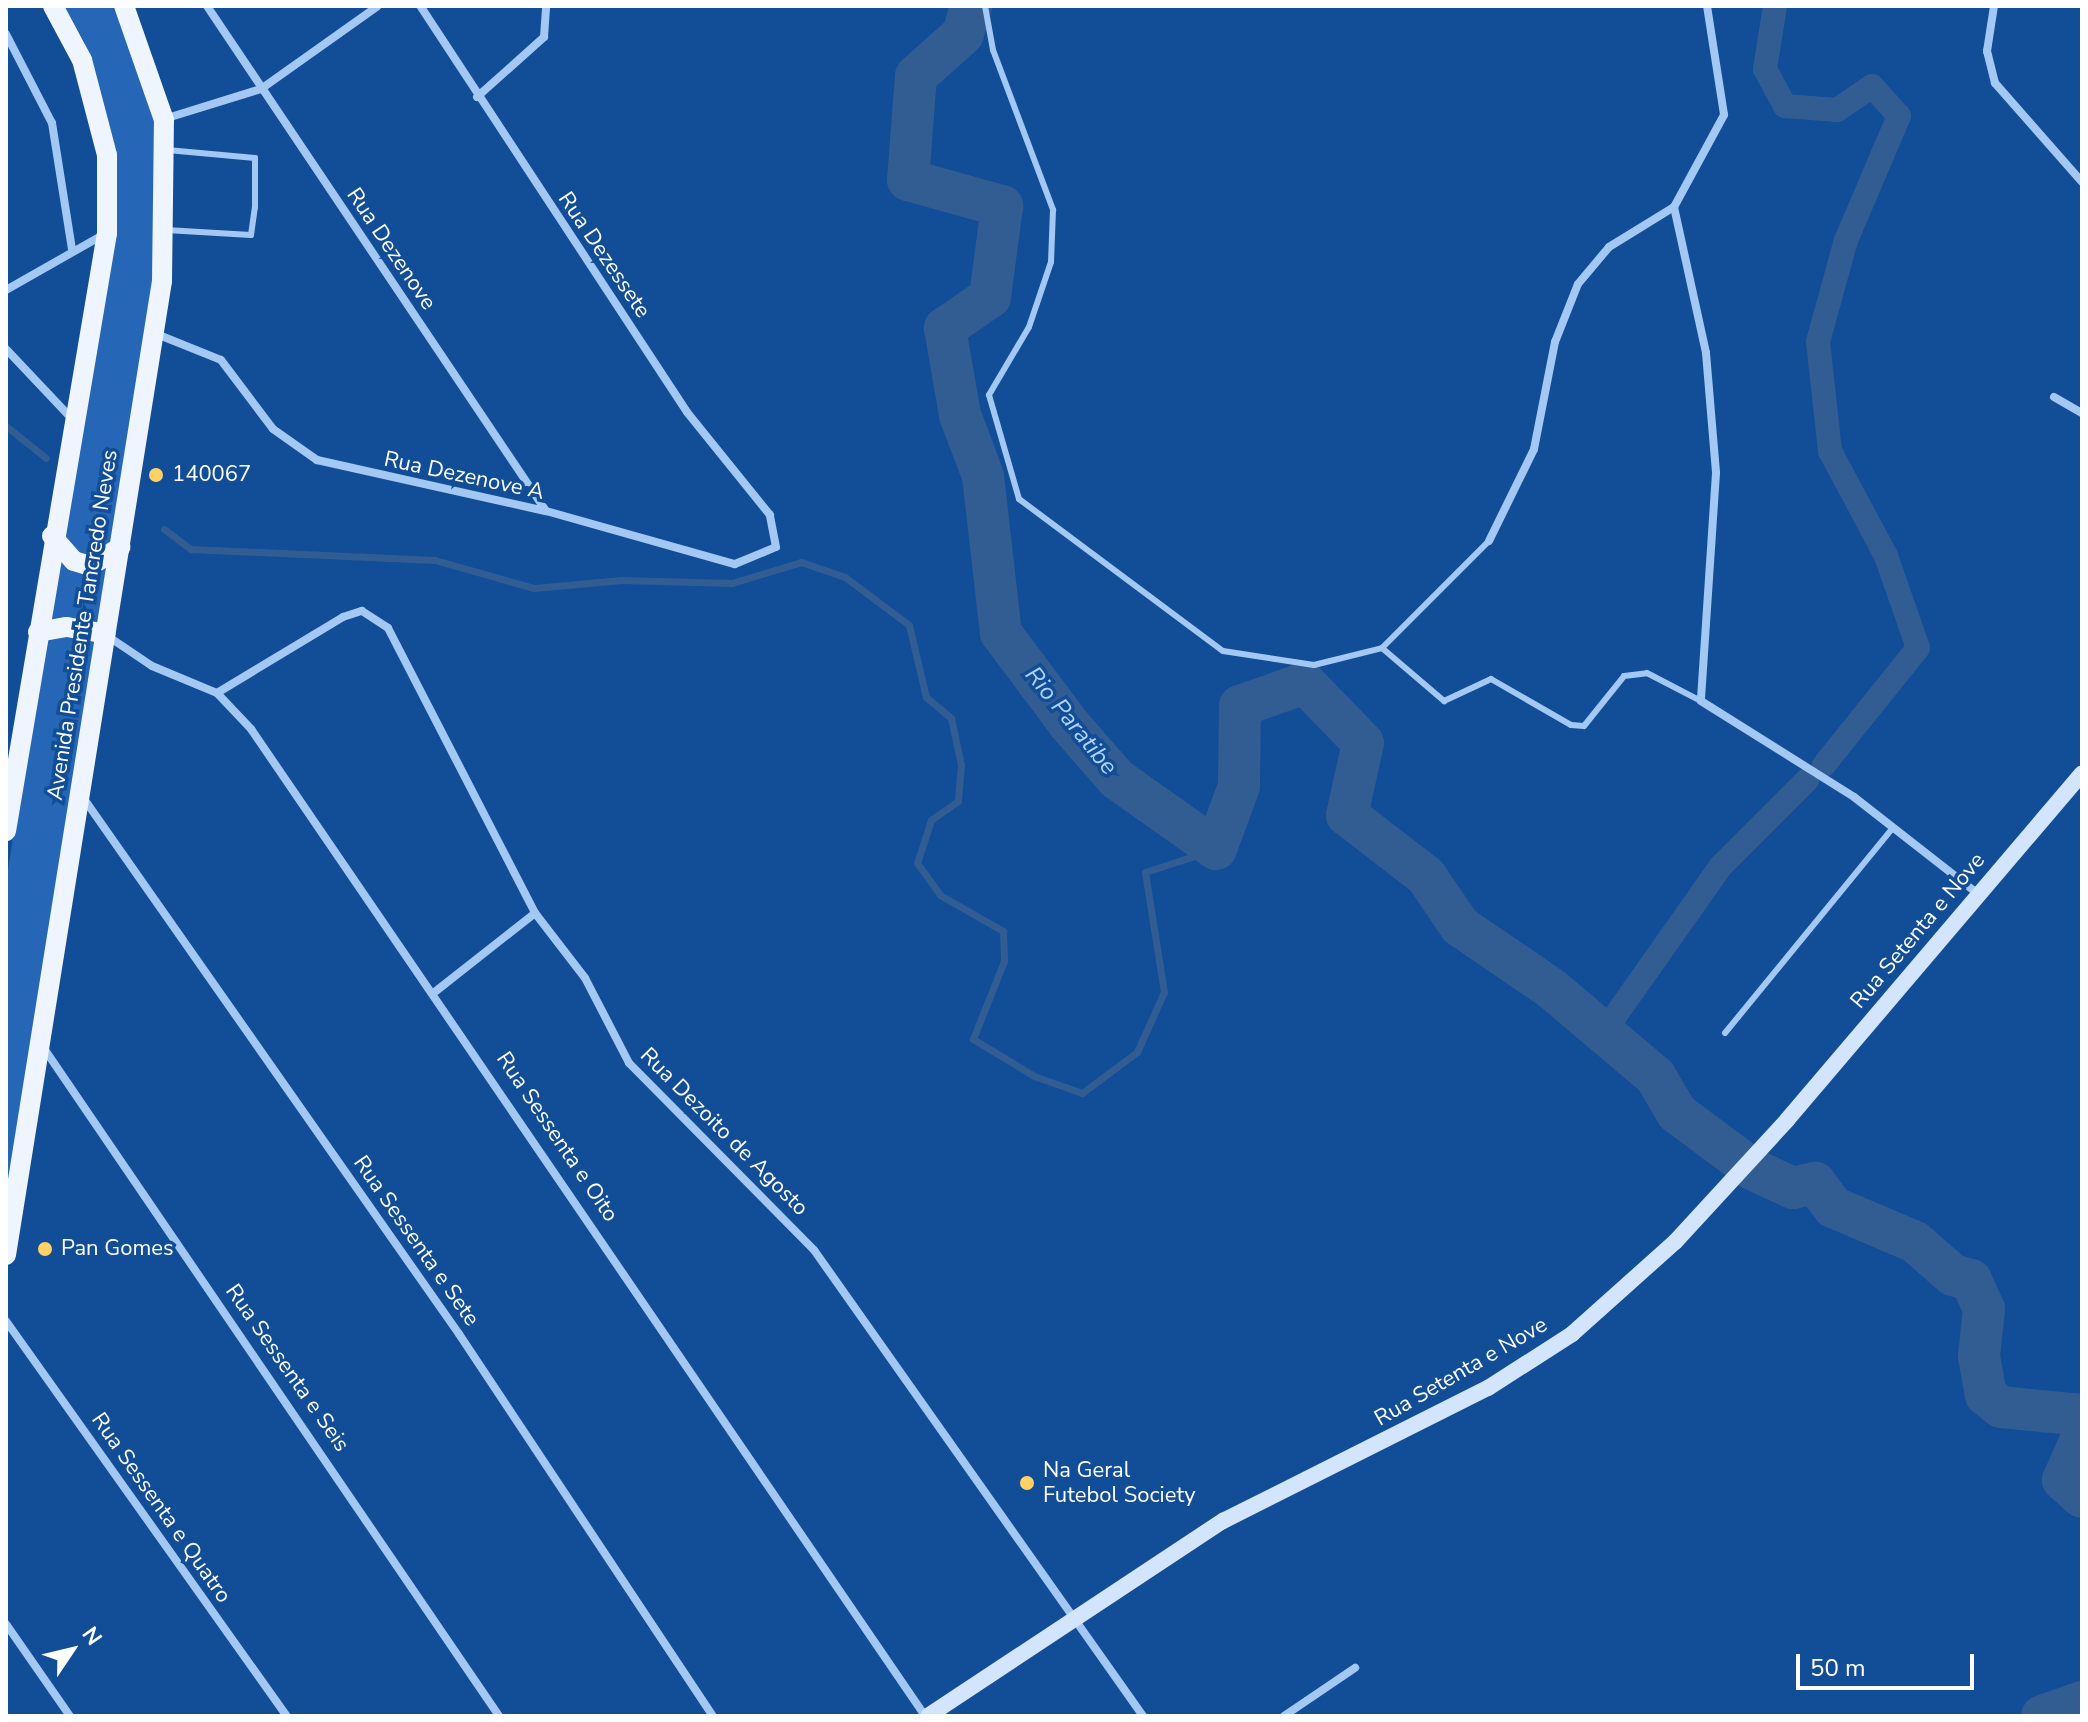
<!DOCTYPE html>
<style>
body{margin:0}
#map{position:relative;width:2088px;height:1722px;overflow:hidden;background:#124d97;font-family:"Nunito Sans",sans-serif}
div>[style]{position:absolute}
.green>*{inset:0;background:#2567b6}
.stream>*{height:7px;margin:-3.5px;padding:0 3.5px;transform-origin:3.5px;border-radius:3.5px;background:#325d93}
.canal>*{height:24px;margin:-12px;padding:0 12px;transform-origin:12px;border-radius:12px;background:#325d93}
.river>*{height:42px;margin:-21px;padding:0 21px;transform-origin:21px;border-radius:21px;background:#325d93}
.lane>*{height:6px;margin:-3px;padding:0 3px;transform-origin:3px;border-radius:3px;background:#a3c8f3}
.street>*{height:8px;margin:-4px;padding:0 4px;transform-origin:4px;border-radius:4px;background:#a3c8f3}
.secondary>*{height:16px;margin:-8px;padding:0 8px;transform-origin:8px;border-radius:8px;background:#d3e5fd}
.primary>*{height:20px;margin:-10px;padding:0 10px;transform-origin:10px;border-radius:10px;background:#eff5ff}
.dots>*{width:22px;height:22px;translate:-50% -50%;box-sizing:border-box;border:4px solid #124d97;border-radius:50%}
span{translate:-50% -50%;white-space:nowrap;text-align:center;line-height:1.15;-webkit-text-stroke:7px #124d97;paint-order:stroke}
.street-label{font-size:22px;color:#fff}
.poi-label{font-size:22px;color:#fff}
.left{translate:0 -50%;text-align:left}
.water-label{font-size:24px;color:#afd2fa;font-style:italic}
.frame{position:absolute;inset:0;border:8px solid #fff;pointer-events:none}
.north{position:absolute;left:32px;top:1610px;width:80px;height:80px;-webkit-text-stroke:6px #124d97;paint-order:stroke;rotate:55deg;font-size:22px;font-weight:700;line-height:32px;text-align:center;color:#fff}
.north::after{content:'';display:block;margin:auto;width:28px;height:36px;background:#fff;clip-path:polygon(50% 0,100% 100%,50% 72%,0 100%)}
.scale{position:absolute;left:1796px;top:1654px;width:178px;height:36px;box-sizing:border-box;border:4px solid #fff;border-top:0;padding-left:10px;font-size:24px;line-height:28px;white-space:nowrap;color:#fff;-webkit-text-stroke:6px #124d97;paint-order:stroke}
</style>
<div id="map">
<div class="green">
<i style="clip-path:polygon(64px 6px,112px 6px,135px 49px,158px 137px,156px 257px,6px 1217px,6px 883px,115px 171px,84px 41px)"></i>
</div>
<div class="stream">
<i style="left:6px;top:426px;width:51px;rotate:38.7deg"></i>
<i style="left:164px;top:529px;width:34px;rotate:37deg"></i>
<i style="left:191px;top:549px;width:244px;rotate:2.6deg"></i>
<i style="left:435px;top:560px;width:103px;rotate:15.8deg"></i>
<i style="left:534px;top:588px;width:88px;rotate:-5.2deg"></i>
<i style="left:622px;top:580px;width:110px;rotate:1.6deg"></i>
<i style="left:732px;top:583px;width:72px;rotate:-16.9deg"></i>
<i style="left:801px;top:562px;width:46px;rotate:18.8deg"></i>
<i style="left:845px;top:577px;width:80px;rotate:36.9deg"></i>
<i style="left:909px;top:625px;width:74px;rotate:76.7deg"></i>
<i style="left:926px;top:697px;width:33px;rotate:40deg"></i>
<i style="left:951px;top:718px;width:48px;rotate:78deg"></i>
<i style="left:961px;top:765px;width:36px;rotate:95deg"></i>
<i style="left:958px;top:801px;width:33px;rotate:145deg"></i>
<i style="left:931px;top:820px;width:45px;rotate:108deg"></i>
<i style="left:917px;top:863px;width:39px;rotate:54deg"></i>
<i style="left:940px;top:895px;width:73px;rotate:29.7deg"></i>
<i style="left:1003px;top:931px;width:30px;rotate:88deg"></i>
<i style="left:1004px;top:961px;width:84px;rotate:111.7deg"></i>
<i style="left:973px;top:1039px;width:71px;rotate:31.2deg"></i>
<i style="left:1034px;top:1076px;width:51px;rotate:19.5deg"></i>
<i style="left:1082px;top:1093px;width:69px;rotate:-36.7deg"></i>
<i style="left:1137px;top:1052px;width:66px;rotate:-65.8deg"></i>
<i style="left:1164px;top:992px;width:121px;rotate:-99deg"></i>
<i style="left:1145px;top:872px;width:75px;rotate:-17.9deg"></i>
</div>
<div class="canal">
<i style="left:1775px;top:6px;width:64px;rotate:99deg"></i>
<i style="left:1765px;top:69px;width:42px;rotate:61.6deg"></i>
<i style="left:1785px;top:106px;width:52px;rotate:4.4deg"></i>
<i style="left:1837px;top:110px;width:42px;rotate:-34.4deg"></i>
<i style="left:1872px;top:86px;width:40px;rotate:48deg"></i>
<i style="left:1899px;top:116px;width:135px;rotate:113.1deg"></i>
<i style="left:1846px;top:240px;width:106px;rotate:105.4deg"></i>
<i style="left:1818px;top:342px;width:110px;rotate:83.7deg"></i>
<i style="left:1830px;top:451px;width:119px;rotate:61.9deg"></i>
<i style="left:1886px;top:556px;width:97px;rotate:70.8deg"></i>
<i style="left:1918px;top:648px;width:150px;rotate:128.8deg"></i>
<i style="left:1601px;top:1036px;width:208px;rotate:-54.8deg"></i>
<i style="left:1721px;top:866px;width:122px;rotate:-45deg"></i>
</div>
<div class="river">
<i style="left:971px;top:6px;width:29px;rotate:106deg"></i>
<i style="left:963px;top:34px;width:63px;rotate:138.2deg"></i>
<i style="left:916px;top:76px;width:104px;rotate:94.4deg"></i>
<i style="left:908px;top:180px;width:98px;rotate:15.5deg"></i>
<i style="left:1002px;top:206px;width:92px;rotate:97.5deg"></i>
<i style="left:990px;top:297px;width:55px;rotate:145.4deg"></i>
<i style="left:945px;top:328px;width:88px;rotate:80.2deg"></i>
<i style="left:960px;top:415px;width:65px;rotate:69.3deg"></i>
<i style="left:983px;top:476px;width:158px;rotate:83.5deg"></i>
<i style="left:1001px;top:633px;width:114px;rotate:53.2deg"></i>
<i style="left:1069px;top:724px;width:73px;rotate:48.9deg"></i>
<i style="left:1117px;top:779px;width:121px;rotate:35.3deg"></i>
<i style="left:1216px;top:849px;width:67px;rotate:-69.9deg"></i>
<i style="left:1239px;top:786px;width:80px;rotate:-89.3deg"></i>
<i style="left:1240px;top:706px;width:69px;rotate:-19.5deg"></i>
<i style="left:1305px;top:683px;width:83px;rotate:46deg"></i>
<i style="left:1363px;top:743px;width:74px;rotate:102.5deg"></i>
<i style="left:1347px;top:815px;width:100px;rotate:37.7deg"></i>
<i style="left:1426px;top:876px;width:60px;rotate:55.8deg"></i>
<i style="left:1460px;top:926px;width:112px;rotate:34.4deg"></i>
<i style="left:1552px;top:989px;width:135px;rotate:40.2deg"></i>
<i style="left:1655px;top:1076px;width:43px;rotate:59.3deg"></i>
<i style="left:1677px;top:1113px;width:94px;rotate:36.7deg"></i>
<i style="left:1752px;top:1169px;width:45px;rotate:24.9deg"></i>
<i style="left:1793px;top:1188px;width:23px;rotate:-13deg"></i>
<i style="left:1815px;top:1183px;width:30px;rotate:53deg"></i>
<i style="left:1833px;top:1207px;width:89px;rotate:23.1deg"></i>
<i style="left:1915px;top:1242px;width:50px;rotate:41deg"></i>
<i style="left:1953px;top:1275px;width:19px;rotate:16deg"></i>
<i style="left:1971px;top:1280px;width:32px;rotate:66deg"></i>
<i style="left:1984px;top:1309px;width:47px;rotate:96.1deg"></i>
<i style="left:1979px;top:1356px;width:40px;rotate:80deg"></i>
<i style="left:1986px;top:1395px;width:19px;rotate:39deg"></i>
<i style="left:2001px;top:1407px;width:81px;rotate:5.6deg"></i>
<i style="left:2082px;top:1437px;width:47px;rotate:113.8deg"></i>
<i style="left:2063px;top:1480px;width:25px;rotate:42deg"></i>
<i style="left:2042px;top:1716px;width:42px;rotate:-19.3deg"></i>
</div>
<div class="lane">
<i style="left:985px;top:6px;width:45px;rotate:79.7deg"></i>
<i style="left:993px;top:50px;width:171px;rotate:69.4deg"></i>
<i style="left:1053px;top:210px;width:52px;rotate:92.2deg"></i>
<i style="left:1051px;top:262px;width:69px;rotate:108.7deg"></i>
<i style="left:1029px;top:327px;width:79px;rotate:120.5deg"></i>
<i style="left:989px;top:395px;width:108px;rotate:73.9deg"></i>
<i style="left:1019px;top:499px;width:254px;rotate:36.7deg"></i>
<i style="left:1223px;top:651px;width:92px;rotate:8.7deg"></i>
<i style="left:1314px;top:665px;width:70px;rotate:-14deg"></i>
<i style="left:1382px;top:648px;width:151px;rotate:-45deg"></i>
<i style="left:166px;top:230px;width:85px;rotate:3.4deg"></i>
<i style="left:251px;top:235px;width:28px;rotate:-82deg"></i>
<i style="left:255px;top:207px;width:49px;rotate:-90deg"></i>
<i style="left:255px;top:158px;width:88px;rotate:-174.8deg"></i>
<i style="left:1382px;top:648px;width:82px;rotate:40.5deg"></i>
<i style="left:1444px;top:701px;width:52px;rotate:-25.1deg"></i>
<i style="left:1491px;top:679px;width:92px;rotate:29.9deg"></i>
<i style="left:1571px;top:725px;width:13px;rotate:4deg"></i>
<i style="left:1584px;top:726px;width:64px;rotate:-51.3deg"></i>
<i style="left:1624px;top:676px;width:23px;rotate:-7deg"></i>
<i style="left:1647px;top:673px;width:61px;rotate:27.4deg"></i>
<i style="left:1725px;top:1033px;width:265px;rotate:-50.7deg"></i>
</div>
<div class="street">
<i style="left:207px;top:6px;width:608px;rotate:56.13deg"></i>
<i style="left:1707px;top:6px;width:110px;rotate:81.1deg"></i>
<i style="left:1724px;top:115px;width:105px;rotate:118.5deg"></i>
<i style="left:1674px;top:207px;width:149px;rotate:77.6deg"></i>
<i style="left:1706px;top:353px;width:120px;rotate:85.2deg"></i>
<i style="left:1716px;top:473px;width:228px;rotate:93.8deg"></i>
<i style="left:1701px;top:701px;width:181px;rotate:32.1deg"></i>
<i style="left:1854px;top:797px;width:157px;rotate:38deg"></i>
<i style="left:1994px;top:6px;width:46px;rotate:98.8deg"></i>
<i style="left:1987px;top:51px;width:33px;rotate:76deg"></i>
<i style="left:1995px;top:83px;width:132px;rotate:48.7deg"></i>
<i style="left:6px;top:34px;width:100px;rotate:62.7deg"></i>
<i style="left:52px;top:123px;width:128px;rotate:81deg"></i>
<i style="left:477px;top:97px;width:90px;rotate:-41.8deg"></i>
<i style="left:544px;top:37px;width:31px;rotate:-86deg"></i>
<i style="left:164px;top:119px;width:102px;rotate:-17.2deg"></i>
<i style="left:261px;top:89px;width:143px;rotate:-35.4deg"></i>
<i style="left:6px;top:290px;width:112px;rotate:-29.6deg"></i>
<i style="left:154px;top:333px;width:72px;rotate:21.9deg"></i>
<i style="left:221px;top:360px;width:86px;rotate:53deg"></i>
<i style="left:273px;top:429px;width:54px;rotate:35.2deg"></i>
<i style="left:317px;top:460px;width:235px;rotate:12.6deg"></i>
<i style="left:546px;top:511px;width:196px;rotate:15.7deg"></i>
<i style="left:735px;top:564px;width:44px;rotate:-22.5deg"></i>
<i style="left:776px;top:547px;width:33px;rotate:-101deg"></i>
<i style="left:770px;top:515px;width:132px;rotate:-128.9deg"></i>
<i style="left:687px;top:412px;width:486px;rotate:-123.3deg"></i>
<i style="left:6px;top:349px;width:99px;rotate:46.6deg"></i>
<i style="left:2054px;top:397px;width:32px;rotate:30deg"></i>
<i style="left:1489px;top:541px;width:102px;rotate:-63.9deg"></i>
<i style="left:1534px;top:449px;width:109px;rotate:-78.9deg"></i>
<i style="left:1555px;top:342px;width:62px;rotate:-68.4deg"></i>
<i style="left:1578px;top:284px;width:48px;rotate:-50deg"></i>
<i style="left:1609px;top:247px;width:76px;rotate:-31.6deg"></i>
<i style="left:106px;top:635px;width:55px;rotate:34deg"></i>
<i style="left:152px;top:666px;width:70px;rotate:22.6deg"></i>
<i style="left:217px;top:693px;width:50px;rotate:46.6deg"></i>
<i style="left:251px;top:729px;width:1195px;rotate:55.67deg"></i>
<i style="left:217px;top:693px;width:147px;rotate:-31.1deg"></i>
<i style="left:343px;top:617px;width:20px;rotate:-18deg"></i>
<i style="left:362px;top:611px;width:31px;rotate:33deg"></i>
<i style="left:388px;top:628px;width:321px;rotate:62.7deg"></i>
<i style="left:535px;top:913px;width:82px;rotate:52.4deg"></i>
<i style="left:585px;top:978px;width:96px;rotate:62.6deg"></i>
<i style="left:629px;top:1063px;width:263px;rotate:45.3deg"></i>
<i style="left:814px;top:1250px;width:570px;rotate:54.78deg"></i>
<i style="left:82px;top:796px;width:657px;rotate:54.98deg"></i>
<i style="left:459px;top:1334px;width:459px;rotate:56.4deg"></i>
<i style="left:436px;top:991px;width:126px;rotate:-38.2deg"></i>
<i style="left:43px;top:1047px;width:810px;rotate:55.72deg"></i>
<i style="left:6px;top:1321px;width:485px;rotate:54.6deg"></i>
<i style="left:6px;top:1624px;width:112px;rotate:55.2deg"></i>
<i style="left:1284px;top:1716px;width:86px;rotate:-34.1deg"></i>
</div>
<div class="secondary">
<i style="left:928px;top:1716px;width:354px;rotate:-33.5deg"></i>
<i style="left:1223px;top:1521px;width:297px;rotate:-26.7deg"></i>
<i style="left:1488px;top:1388px;width:100px;rotate:-32.7deg"></i>
<i style="left:1572px;top:1334px;width:138px;rotate:-41.8deg"></i>
<i style="left:1675px;top:1242px;width:166px;rotate:-47.4deg"></i>
<i style="left:1787px;top:1120px;width:455px;rotate:-49.6deg"></i>
</div>
<div class="primary">
<i style="left:52px;top:536px;width:33px;rotate:49deg"></i>
<i style="left:74px;top:561px;width:17px;rotate:17deg"></i>
<i style="left:90px;top:566px;width:36px;rotate:-32deg"></i>
<i style="left:38px;top:632px;width:29px;rotate:-10deg"></i>
<i style="left:67px;top:627px;width:39px;rotate:10deg"></i>
<i style="left:6px;top:831px;width:606px;rotate:-80.41deg"></i>
<i style="left:107px;top:233px;width:78px;rotate:-90deg"></i>
<i style="left:107px;top:155px;width:98px;rotate:-104.7deg"></i>
<i style="left:82px;top:60px;width:61px;rotate:-118.2deg"></i>
<i style="left:6px;top:1255px;width:986px;rotate:-80.9deg"></i>
<i style="left:162px;top:281px;width:161px;rotate:-89.3deg"></i>
<i style="left:164px;top:120px;width:121px;rotate:-109.3deg"></i>
</div>
<div class="dots">
<i style="left:156px;top:475px;background:#ffd165"></i>
<i style="left:45px;top:1249px;background:#ffd165"></i>
<i style="left:1027px;top:1483px;background:#ffd165"></i>
</div>
<div class="street-label">
<span style="left:391px;top:249px;rotate:56deg">Rua Dezenove</span>
<span style="left:604px;top:255px;rotate:56deg">Rua Dezessete</span>
<span style="left:464px;top:476px;rotate:12deg">Rua Dezenove A</span>
<span style="left:83px;top:625px;rotate:-81deg">Avenida Presidente Tancredo Neves</span>
<span style="left:1918px;top:931px;rotate:-50deg">Rua Setenta e Nove</span>
<span style="left:724px;top:1132px;rotate:45deg">Rua Dezoito de Agosto</span>
<span style="left:557px;top:1137px;rotate:56deg">Rua Sessenta e Oito</span>
<span style="left:416px;top:1241px;rotate:55deg">Rua Sessenta e Sete</span>
<span style="left:287px;top:1368px;rotate:55deg">Rua Sessenta e Seis</span>
<span style="left:1461px;top:1372px;rotate:-30deg">Rua Setenta e Nove</span>
<span style="left:161px;top:1508px;rotate:55deg">Rua Sessenta e Quatro</span>
</div>
<div class="poi-label">
<span class="left" style="left:172px;top:475px">140067</span>
<span class="left" style="left:61px;top:1249px">Pan Gomes</span>
<span class="left" style="left:1043px;top:1483px">Na Geral<br>Futebol Society</span>
</div>
<div class="water-label">
<span style="left:1071px;top:721px;rotate:51deg">Rio Paratibe</span>
</div>
<div class="frame"></div>
<div class="north">N</div>
<div class="scale">50 m</div>
</div>
